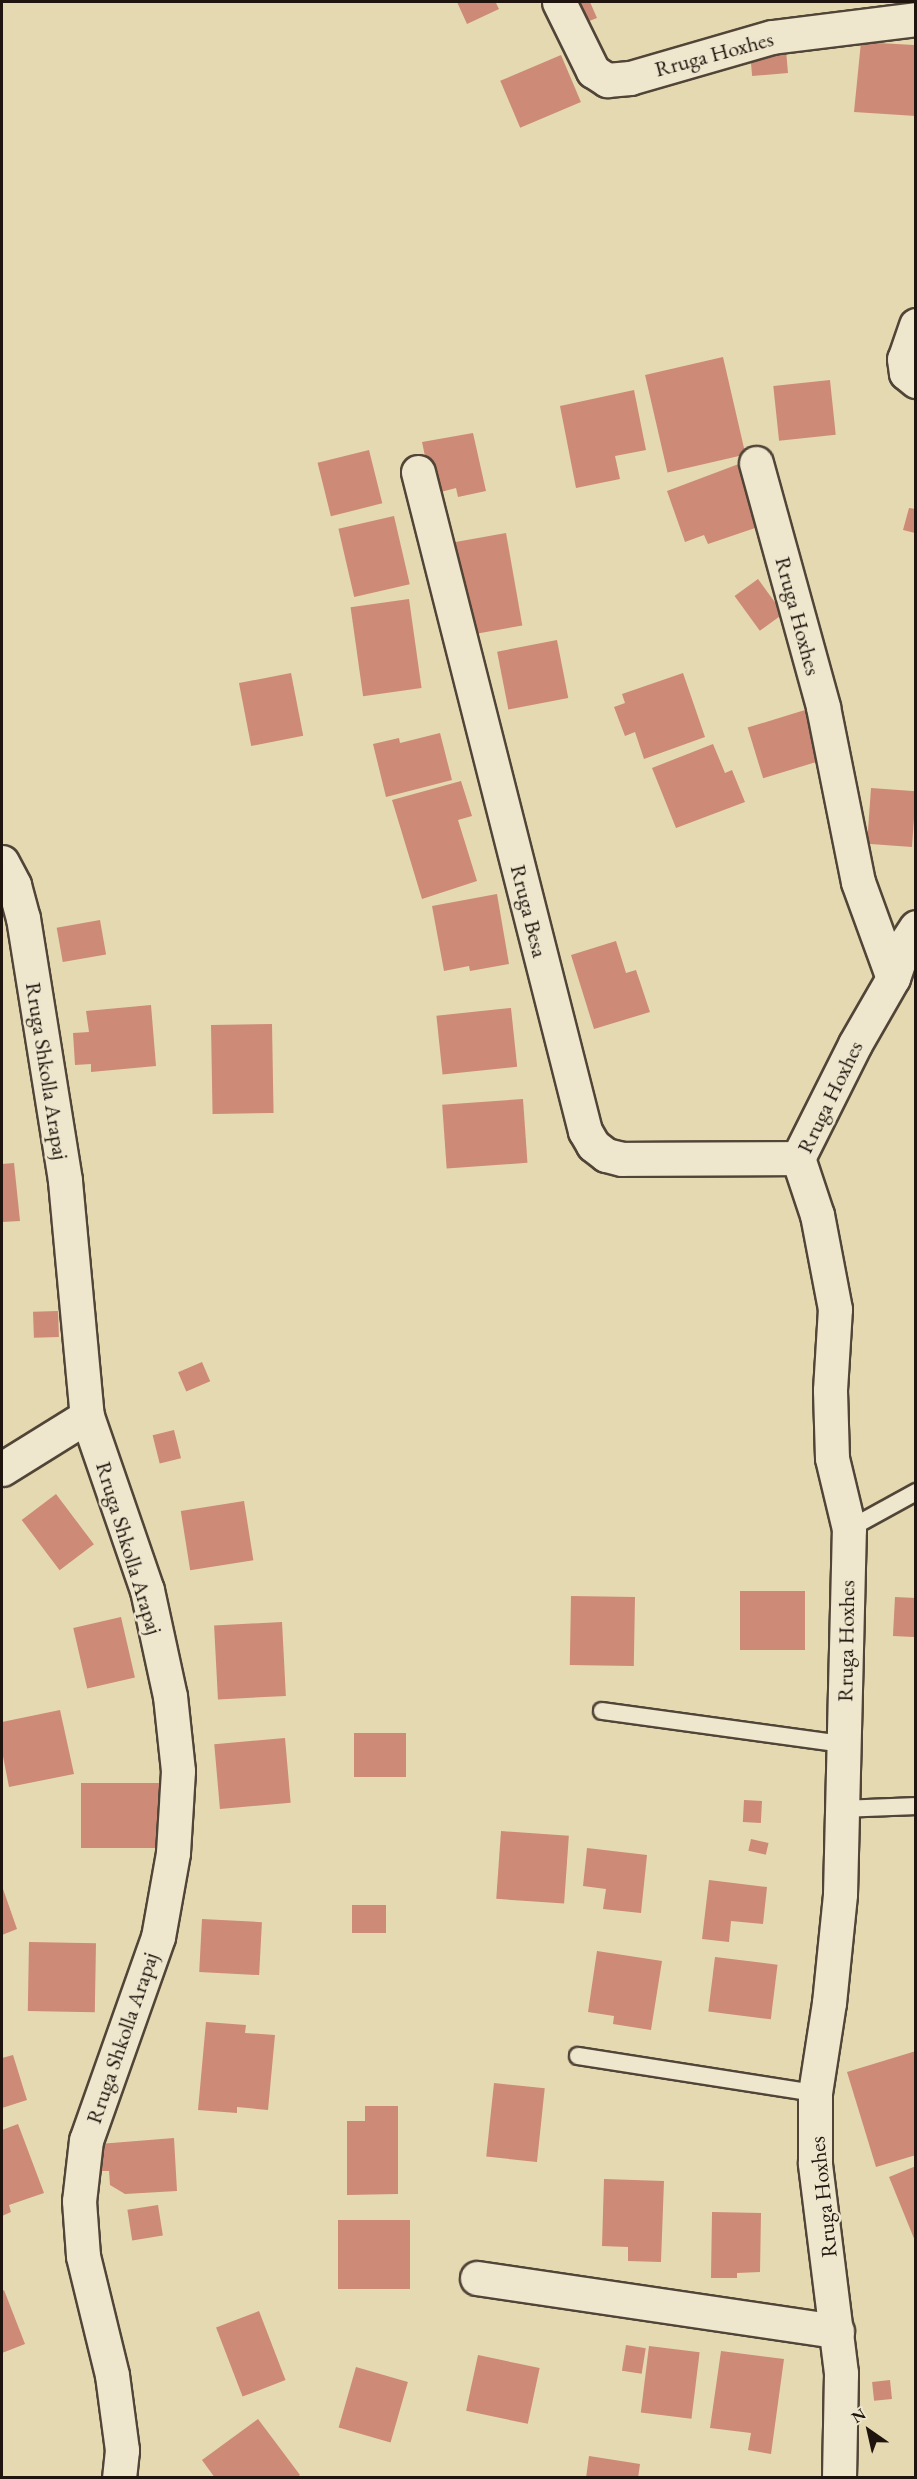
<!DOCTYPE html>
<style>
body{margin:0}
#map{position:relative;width:917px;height:2479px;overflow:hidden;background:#e5d9b2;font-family:"EB Garamond",serif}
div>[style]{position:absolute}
.building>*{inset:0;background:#cd8a76;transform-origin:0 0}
.roads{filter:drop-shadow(2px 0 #514537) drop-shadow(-2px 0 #514537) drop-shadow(0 2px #514537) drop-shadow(0 -2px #514537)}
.service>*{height:16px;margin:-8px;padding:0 8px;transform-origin:8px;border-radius:8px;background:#eee6cd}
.minor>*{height:33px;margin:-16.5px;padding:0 16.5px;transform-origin:16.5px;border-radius:16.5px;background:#eee6cd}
span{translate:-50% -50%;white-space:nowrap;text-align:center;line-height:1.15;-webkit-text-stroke:5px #eee6cd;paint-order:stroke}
.street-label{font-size:22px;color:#20140e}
.frame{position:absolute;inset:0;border:3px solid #20140e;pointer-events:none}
.north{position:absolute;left:839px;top:2401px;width:60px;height:60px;-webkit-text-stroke:4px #eee6cd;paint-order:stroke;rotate:326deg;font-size:16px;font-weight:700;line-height:24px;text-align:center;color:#20140e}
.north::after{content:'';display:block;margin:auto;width:21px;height:27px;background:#20140e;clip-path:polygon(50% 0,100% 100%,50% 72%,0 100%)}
</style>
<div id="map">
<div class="building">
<i style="clip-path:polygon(457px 2px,500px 2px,496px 3px,499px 9px,467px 24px)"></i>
<i style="clip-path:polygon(574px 2px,590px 2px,597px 18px,584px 23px)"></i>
<i style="clip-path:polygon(861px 42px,914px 45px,916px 116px,854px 112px)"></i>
<i style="left:786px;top:50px;width:23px;height:36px;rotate:85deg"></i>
<i style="left:561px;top:55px;width:51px;height:66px;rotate:67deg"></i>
<i style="left:723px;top:357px;width:100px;height:80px;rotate:77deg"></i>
<i style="left:830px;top:380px;width:55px;height:57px;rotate:84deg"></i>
<i style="clip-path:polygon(634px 390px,646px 450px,615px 456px,620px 479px,576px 488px,560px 406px)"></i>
<i style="clip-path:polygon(473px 433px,486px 491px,458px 497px,456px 488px,433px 494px,422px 442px)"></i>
<i style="left:369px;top:450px;width:55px;height:53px;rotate:76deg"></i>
<i style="clip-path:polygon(744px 462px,761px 526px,708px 544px,704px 535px,685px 542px,667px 491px)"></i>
<i style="clip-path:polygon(909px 508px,916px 509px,915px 533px,903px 530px)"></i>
<i style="left:394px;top:516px;width:70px;height:57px;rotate:77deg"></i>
<i style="left:506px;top:533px;width:94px;height:54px;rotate:80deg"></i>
<i style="left:758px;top:579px;width:43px;height:29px;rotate:54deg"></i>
<i style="left:409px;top:599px;width:90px;height:59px;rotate:82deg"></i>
<i style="left:557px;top:640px;width:59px;height:61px;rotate:79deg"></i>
<i style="left:291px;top:673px;width:64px;height:53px;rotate:79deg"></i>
<i style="clip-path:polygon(683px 673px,705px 737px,644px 759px,635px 732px,625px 736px,614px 707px,625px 703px,622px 694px)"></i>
<i style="left:805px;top:710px;width:53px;height:60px;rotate:73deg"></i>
<i style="clip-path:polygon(440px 733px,452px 780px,386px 797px,373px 744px,399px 738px,400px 743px)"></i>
<i style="clip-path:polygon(713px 744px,725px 773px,732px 770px,745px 802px,676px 828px,652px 768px)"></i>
<i style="clip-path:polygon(461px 781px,472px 816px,458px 820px,477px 881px,422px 899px,392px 800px)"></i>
<i style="left:871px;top:788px;width:45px;height:56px;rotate:4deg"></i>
<i style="clip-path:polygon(497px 894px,509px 964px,470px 971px,469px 966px,444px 971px,432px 906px)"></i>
<i style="left:100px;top:920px;width:35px;height:44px;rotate:80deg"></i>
<i style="clip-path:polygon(616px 941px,626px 973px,636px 970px,650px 1012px,594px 1029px,571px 955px)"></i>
<i style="clip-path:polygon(151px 1005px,156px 1066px,91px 1072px,91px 1064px,75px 1065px,73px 1033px,89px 1032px,86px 1011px)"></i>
<i style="left:511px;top:1008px;width:59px;height:75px;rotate:84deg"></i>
<i style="left:272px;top:1024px;width:89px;height:61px;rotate:89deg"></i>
<i style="left:523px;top:1099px;width:64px;height:81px;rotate:86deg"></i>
<i style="clip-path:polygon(14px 1163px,20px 1221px,2px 1222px,2px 1164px)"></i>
<i style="left:58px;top:1311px;width:26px;height:25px;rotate:88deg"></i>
<i style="left:202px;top:1362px;width:21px;height:26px;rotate:67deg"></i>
<i style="left:174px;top:1430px;width:29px;height:22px;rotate:76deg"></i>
<i style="left:56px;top:1494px;width:63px;height:43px;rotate:53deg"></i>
<i style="left:244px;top:1501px;width:60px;height:64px;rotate:81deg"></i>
<i style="left:740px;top:1591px;width:65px;height:59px"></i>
<i style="left:571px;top:1596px;width:64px;height:69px;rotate:1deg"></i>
<i style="left:895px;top:1597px;width:21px;height:39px;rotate:3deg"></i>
<i style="left:121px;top:1617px;width:62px;height:49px;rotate:77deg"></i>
<i style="left:282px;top:1622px;width:74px;height:68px;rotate:87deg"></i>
<i style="clip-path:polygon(60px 1710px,74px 1774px,9px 1787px,2px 1751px,2px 1722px)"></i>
<i style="left:354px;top:1733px;width:52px;height:44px"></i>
<i style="left:285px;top:1738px;width:65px;height:71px;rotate:85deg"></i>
<i style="left:81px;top:1783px;width:85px;height:65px"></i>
<i style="left:744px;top:1800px;width:18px;height:22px;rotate:3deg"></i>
<i style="left:501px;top:1831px;width:68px;height:68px;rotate:4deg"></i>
<i style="left:751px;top:1839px;width:18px;height:12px;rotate:13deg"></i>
<i style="clip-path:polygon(587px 1848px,647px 1855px,641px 1913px,603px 1909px,606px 1889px,583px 1886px)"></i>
<i style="clip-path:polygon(709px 1880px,767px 1887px,763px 1924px,731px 1921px,729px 1942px,702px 1939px)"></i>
<i style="clip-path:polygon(2px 1886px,17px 1929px,2px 1935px)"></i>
<i style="left:352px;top:1905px;width:34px;height:28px"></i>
<i style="left:202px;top:1919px;width:60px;height:53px;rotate:3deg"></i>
<i style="left:29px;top:1942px;width:67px;height:69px;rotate:1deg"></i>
<i style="clip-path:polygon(597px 1951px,662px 1961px,651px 2030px,613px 2024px,614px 2016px,588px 2012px)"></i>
<i style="left:715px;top:1957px;width:63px;height:55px;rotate:7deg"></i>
<i style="clip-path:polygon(206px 2022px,246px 2025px,245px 2033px,275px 2035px,268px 2110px,237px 2107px,237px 2113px,198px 2110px)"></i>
<i style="clip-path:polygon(916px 2051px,916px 2155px,876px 2167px,847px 2072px)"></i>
<i style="clip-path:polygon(13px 2055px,27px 2100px,2px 2108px,2px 2058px)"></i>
<i style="left:494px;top:2083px;width:51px;height:74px;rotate:6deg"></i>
<i style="clip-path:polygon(365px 2106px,398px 2106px,398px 2194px,347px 2195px,347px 2121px,365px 2121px)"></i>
<i style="clip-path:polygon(18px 2124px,44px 2193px,9px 2205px,11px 2212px,2px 2216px,2px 2130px)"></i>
<i style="clip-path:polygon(174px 2138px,177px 2191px,125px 2194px,110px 2185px,109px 2171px,101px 2171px,99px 2144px)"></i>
<i style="clip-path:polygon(916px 2166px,916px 2241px,915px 2241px,889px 2177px)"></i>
<i style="clip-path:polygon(604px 2179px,664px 2181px,661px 2262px,628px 2261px,628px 2247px,602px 2246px)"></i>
<i style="left:158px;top:2205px;width:31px;height:31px;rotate:81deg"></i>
<i style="clip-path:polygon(712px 2212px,761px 2213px,760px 2272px,737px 2273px,737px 2278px,711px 2278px)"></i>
<i style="left:338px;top:2220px;width:72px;height:69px"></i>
<i style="clip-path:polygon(4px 2290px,25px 2344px,2px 2353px,2px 2291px)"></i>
<i style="left:259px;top:2311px;width:74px;height:46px;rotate:69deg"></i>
<i style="left:626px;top:2345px;width:20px;height:26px;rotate:9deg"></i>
<i style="left:649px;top:2346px;width:51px;height:67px;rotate:7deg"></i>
<i style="clip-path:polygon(721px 2351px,784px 2359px,771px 2454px,748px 2450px,751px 2433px,710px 2428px)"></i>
<i style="left:478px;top:2355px;width:63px;height:57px;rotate:12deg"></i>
<i style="left:356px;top:2367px;width:54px;height:63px;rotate:16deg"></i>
<i style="left:890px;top:2380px;width:19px;height:18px;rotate:84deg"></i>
<i style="clip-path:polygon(258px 2419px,300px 2475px,296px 2478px,215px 2478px,202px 2460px)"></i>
<i style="clip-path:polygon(589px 2456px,640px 2464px,638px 2478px,586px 2478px)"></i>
</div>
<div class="roads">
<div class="service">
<i style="left:849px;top:1529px;width:77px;rotate:-28.9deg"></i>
<i style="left:602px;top:1711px;width:243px;rotate:7.8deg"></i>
<i style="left:842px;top:1809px;width:74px;rotate:-2.3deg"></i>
<i style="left:578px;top:2056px;width:240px;rotate:8.9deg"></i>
</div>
<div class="minor">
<i style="left:559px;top:2px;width:77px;rotate:63.8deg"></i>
<i style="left:593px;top:71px;width:17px;rotate:33deg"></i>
<i style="left:607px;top:80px;width:23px;rotate:-5deg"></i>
<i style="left:630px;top:78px;width:148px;rotate:-16.1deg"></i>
<i style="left:772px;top:37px;width:145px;rotate:-7.1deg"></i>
<i style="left:916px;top:325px;width:36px;rotate:109deg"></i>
<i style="left:904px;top:359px;width:14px;rotate:82deg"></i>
<i style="left:906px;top:373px;width:13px;rotate:39deg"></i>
<i style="left:756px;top:463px;width:253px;rotate:74.6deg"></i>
<i style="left:823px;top:707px;width:178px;rotate:78.7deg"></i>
<i style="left:858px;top:882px;width:102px;rotate:70deg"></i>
<i style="left:418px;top:472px;width:680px;rotate:75.78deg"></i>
<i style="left:585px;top:1131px;width:16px;rotate:60deg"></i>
<i style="left:593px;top:1145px;width:16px;rotate:38deg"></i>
<i style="left:606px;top:1155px;width:16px;rotate:14deg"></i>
<i style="left:622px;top:1159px;width:176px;rotate:-0.3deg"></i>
<i style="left:2px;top:862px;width:26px;rotate:62deg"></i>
<i style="left:14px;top:885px;width:34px;rotate:75deg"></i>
<i style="left:23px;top:918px;width:266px;rotate:80.9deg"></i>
<i style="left:65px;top:1181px;width:236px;rotate:84.7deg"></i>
<i style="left:87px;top:1416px;width:184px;rotate:71deg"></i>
<i style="left:147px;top:1590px;width:108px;rotate:77.8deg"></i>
<i style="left:170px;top:1696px;width:75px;rotate:83.9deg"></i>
<i style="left:178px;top:1771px;width:82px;rotate:93.5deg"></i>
<i style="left:173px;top:1853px;width:85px;rotate:100.1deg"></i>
<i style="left:158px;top:1937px;width:215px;rotate:109.5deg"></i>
<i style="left:86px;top:2140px;width:61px;rotate:96.5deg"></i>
<i style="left:79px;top:2201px;width:55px;rotate:85.8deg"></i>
<i style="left:83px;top:2256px;width:122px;rotate:76.3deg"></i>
<i style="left:112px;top:2375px;width:76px;rotate:82.4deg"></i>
<i style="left:122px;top:2450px;width:28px;rotate:96deg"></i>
<i style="left:2px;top:1469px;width:100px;rotate:-31.9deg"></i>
<i style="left:477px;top:2278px;width:364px;rotate:8.4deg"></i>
<i style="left:839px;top:2478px;width:105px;rotate:-88.9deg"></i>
<i style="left:841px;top:2373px;width:212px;rotate:-97.1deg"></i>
<i style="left:815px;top:2163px;width:70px;rotate:-90deg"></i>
<i style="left:815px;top:2093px;width:91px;rotate:-81.2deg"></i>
<i style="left:829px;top:2003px;width:110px;rotate:-84.2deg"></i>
<i style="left:840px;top:1894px;width:365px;rotate:-88.6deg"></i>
<i style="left:849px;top:1529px;width:73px;rotate:-103.5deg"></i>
<i style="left:832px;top:1458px;width:68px;rotate:-91.7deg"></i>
<i style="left:830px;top:1390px;width:81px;rotate:-86.5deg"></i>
<i style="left:835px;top:1309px;width:96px;rotate:-100.8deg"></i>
<i style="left:817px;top:1215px;width:60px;rotate:-108.4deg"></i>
<i style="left:798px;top:1158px;width:127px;rotate:-63.4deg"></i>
<i style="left:855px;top:1044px;width:76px;rotate:-60.1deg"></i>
<i style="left:893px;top:978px;width:36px;rotate:-71deg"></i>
<i style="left:905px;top:944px;width:20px;rotate:-57deg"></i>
</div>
</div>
<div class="street-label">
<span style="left:714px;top:54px;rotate:-15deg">Rruga Hoxhes</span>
<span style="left:798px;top:616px;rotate:75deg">Rruga Hoxhes</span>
<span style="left:529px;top:911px;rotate:76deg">Rruga Besa</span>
<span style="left:47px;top:1071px;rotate:81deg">Rruga Shkolla Arapaj</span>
<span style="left:830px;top:1097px;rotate:-64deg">Rruga Hoxhes</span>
<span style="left:129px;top:1548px;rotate:73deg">Rruga Shkolla Arapaj</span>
<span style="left:846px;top:1641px;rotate:-89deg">Rruga Hoxhes</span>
<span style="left:122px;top:2038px;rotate:-71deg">Rruga Shkolla Arapaj</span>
<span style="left:823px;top:2197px;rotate:-96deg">Rruga Hoxhes</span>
</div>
<div class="frame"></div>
<div class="north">N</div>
</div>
